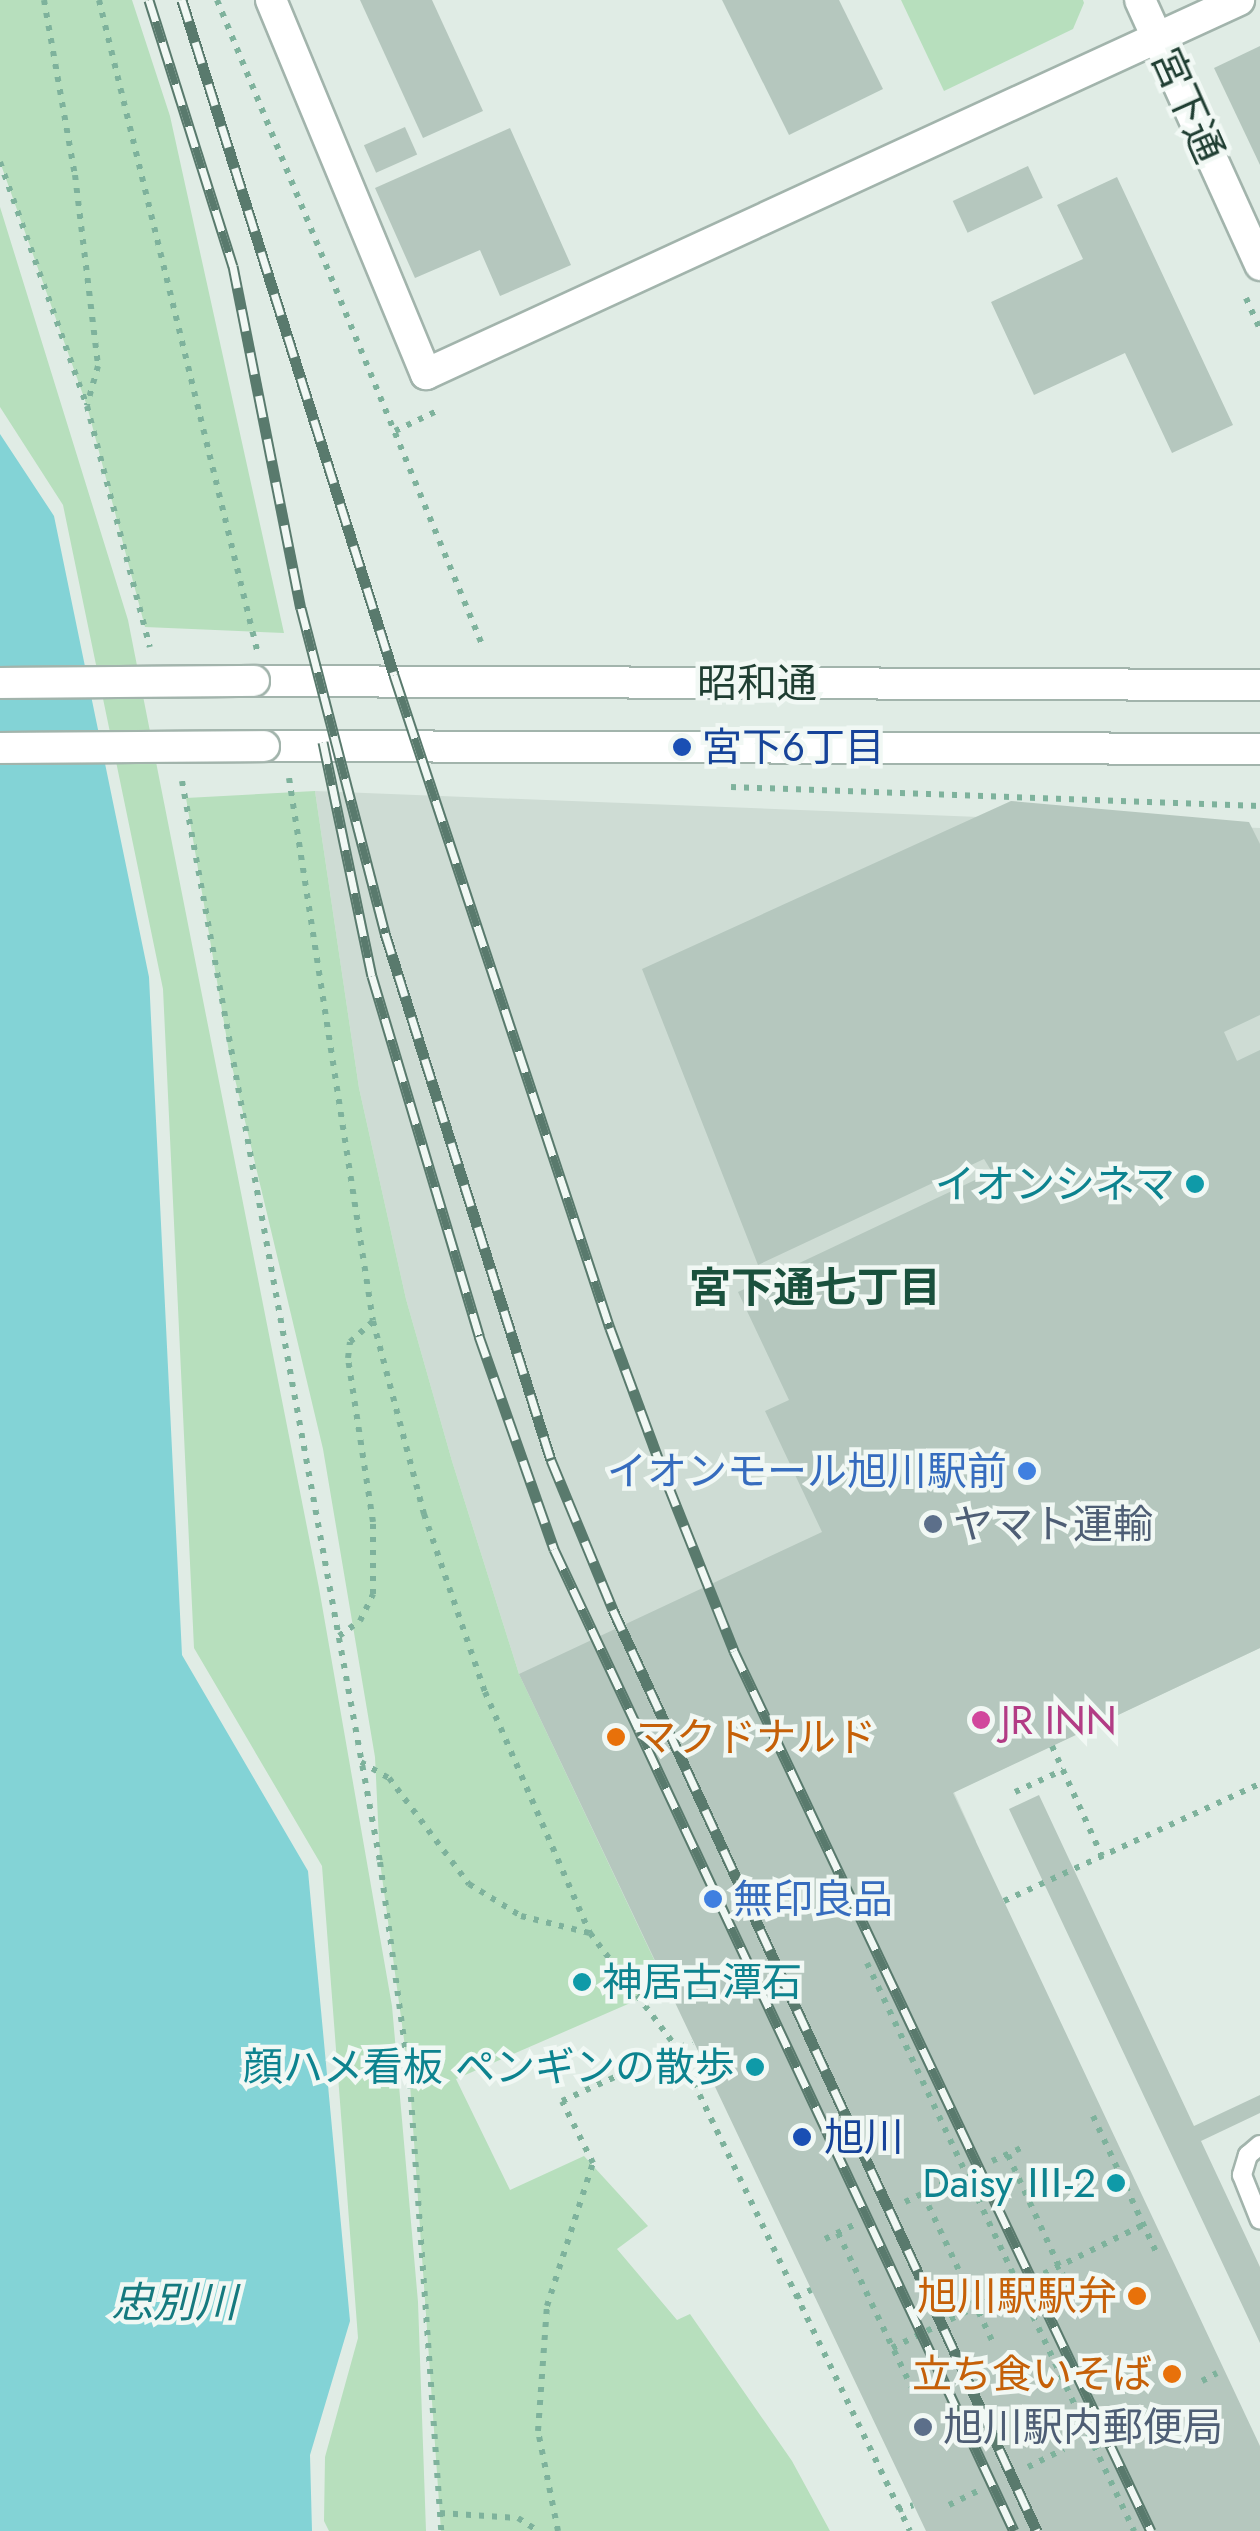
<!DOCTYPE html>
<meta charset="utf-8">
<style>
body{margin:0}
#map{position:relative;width:1260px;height:2531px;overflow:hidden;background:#e0ece5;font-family:Jost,"Noto Sans JP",sans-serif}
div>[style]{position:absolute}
.built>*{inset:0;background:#cedcd4}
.green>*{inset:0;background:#b7dfbd}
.water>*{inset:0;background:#83d3d6}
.building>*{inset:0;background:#b5c7be;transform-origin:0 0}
.path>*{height:6px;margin-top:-3px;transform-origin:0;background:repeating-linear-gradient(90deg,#7eb29c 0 5px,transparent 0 13px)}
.roads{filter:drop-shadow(2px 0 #a2b4ac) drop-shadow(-2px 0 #a2b4ac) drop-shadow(0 2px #a2b4ac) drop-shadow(0 -2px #a2b4ac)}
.service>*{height:18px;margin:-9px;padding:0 9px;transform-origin:9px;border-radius:9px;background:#fff}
.minor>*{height:30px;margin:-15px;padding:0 15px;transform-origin:15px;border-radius:15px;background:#fff}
.tertiary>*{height:30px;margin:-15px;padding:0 15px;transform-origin:15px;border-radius:15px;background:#fff}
.rail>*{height:11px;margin-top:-5.5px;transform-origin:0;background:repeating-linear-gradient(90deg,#f1f8f4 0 22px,#597a6d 0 44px);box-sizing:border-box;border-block:2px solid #597a6d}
.bridges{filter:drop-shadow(2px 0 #a2b4ac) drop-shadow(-2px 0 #a2b4ac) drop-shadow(0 2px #a2b4ac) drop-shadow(0 -2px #a2b4ac)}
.tertiary-bridge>*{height:30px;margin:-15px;padding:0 15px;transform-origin:15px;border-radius:15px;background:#fff}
.dots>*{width:28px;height:28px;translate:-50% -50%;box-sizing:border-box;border:5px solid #f1f8f4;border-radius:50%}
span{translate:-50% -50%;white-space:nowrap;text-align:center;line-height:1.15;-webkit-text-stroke:9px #f1f8f4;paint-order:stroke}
.street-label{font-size:40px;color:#1f3e32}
.transit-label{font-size:40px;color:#164399}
.left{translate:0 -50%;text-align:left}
.culture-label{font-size:40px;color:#0d838f}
.right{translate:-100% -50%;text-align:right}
.shop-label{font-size:40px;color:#366cbe}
.service-label{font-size:40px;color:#4e5e75}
.hotel-label{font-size:40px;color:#b23c85}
.food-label{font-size:40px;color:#c56008}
.neighbourhood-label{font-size:42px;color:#1a513d;font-weight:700}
.water-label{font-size:42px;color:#15797e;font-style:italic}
</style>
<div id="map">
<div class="built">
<i style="clip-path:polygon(315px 791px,1260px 828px,1260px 1648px,954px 1792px,976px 1841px,667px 1987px,519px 1674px,452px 1461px,406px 1299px,359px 1088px)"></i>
</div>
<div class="green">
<i style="clip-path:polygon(0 0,132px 0,170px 116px,284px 633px,145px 627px,87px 406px,0 162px)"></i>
<i style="clip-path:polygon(901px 0,1083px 0,1084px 3px,1073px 29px,944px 91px)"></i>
<i style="clip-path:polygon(0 207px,128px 620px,319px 1588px,392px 2006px,418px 2302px,426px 2531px,329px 2531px,324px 2521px,325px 2457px,358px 2338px,322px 1866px,194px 1648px,163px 989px,63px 505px,0 407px)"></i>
<i style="clip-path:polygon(315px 791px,359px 1088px,406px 1299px,452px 1461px,519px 1674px,667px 1987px,456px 2079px,510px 2190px,584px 2156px,648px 2226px,617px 2249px,677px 2320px,690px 2314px,792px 2461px,830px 2531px,441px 2531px,410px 2084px,380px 1862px,375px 1757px,323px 1449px,230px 1058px,186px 798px)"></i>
</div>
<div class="water">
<i style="clip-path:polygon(0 434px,54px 516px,149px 977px,182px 1655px,308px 1871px,350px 2321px,310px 2455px,312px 2531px,0 2531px)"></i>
</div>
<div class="building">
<i style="clip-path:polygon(360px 0,432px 0,483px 111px,423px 138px)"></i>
<i style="clip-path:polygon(722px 0,839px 0,883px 89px,789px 135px)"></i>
<i style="clip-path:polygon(1260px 46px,1260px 165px,1214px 68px)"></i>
<i style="left:405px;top:127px;width:30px;height:45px;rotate:66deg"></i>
<i style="clip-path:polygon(510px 128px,571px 265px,500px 296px,480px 250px,415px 278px,375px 188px)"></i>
<i style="left:1028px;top:166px;width:35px;height:83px;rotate:65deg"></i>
<i style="clip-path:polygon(1117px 177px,1233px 425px,1172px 453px,1125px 353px,1034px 395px,991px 302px,1083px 259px,1057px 205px)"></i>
<i style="clip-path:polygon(1011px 801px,1249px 822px,1260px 844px,1260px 1015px,1224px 1032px,1237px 1061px,1260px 1050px,1260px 1648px,953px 1793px,1260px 2446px,1260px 2531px,926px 2531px,519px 1674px,822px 1532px,765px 1411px,789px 1400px,738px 1292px,992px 1172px,984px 1159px,758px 1265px,642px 969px)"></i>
<i style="clip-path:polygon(1039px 1795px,1194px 2126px,1260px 2095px,1260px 2113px,1201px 2141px,1260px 2267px,1260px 2343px,1009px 1809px)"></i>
</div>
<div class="path">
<i style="left:44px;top:0;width:178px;rotate:80deg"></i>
<i style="left:75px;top:175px;width:192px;rotate:83.1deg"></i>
<i style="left:98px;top:366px;width:41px;rotate:105.8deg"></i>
<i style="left:99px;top:0;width:669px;rotate:76.34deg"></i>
<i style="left:217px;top:0;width:700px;rotate:67.65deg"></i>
<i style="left:0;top:162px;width:259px;rotate:70.4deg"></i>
<i style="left:87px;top:406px;width:249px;rotate:75.4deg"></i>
<i style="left:1246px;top:298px;width:34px;rotate:66deg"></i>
<i style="left:395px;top:431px;width:49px;rotate:-25.5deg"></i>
<i style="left:289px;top:778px;width:549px;rotate:81.21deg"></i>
<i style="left:373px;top:1321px;width:200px;rotate:75.2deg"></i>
<i style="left:424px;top:1514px;width:188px;rotate:71.1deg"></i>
<i style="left:485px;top:1692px;width:263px;rotate:66.5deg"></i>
<i style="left:590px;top:1933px;width:144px;rotate:52.9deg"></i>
<i style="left:677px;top:2048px;width:536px;rotate:64.25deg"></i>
<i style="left:182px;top:781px;width:1099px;rotate:79.62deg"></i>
<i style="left:380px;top:1862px;width:224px;rotate:82.3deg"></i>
<i style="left:410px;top:2084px;width:448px;rotate:86deg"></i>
<i style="left:731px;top:787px;width:529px;rotate:2.06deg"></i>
<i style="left:339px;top:1636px;width:26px;rotate:-36deg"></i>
<i style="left:360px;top:1621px;width:30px;rotate:-64deg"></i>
<i style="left:373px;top:1594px;width:72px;rotate:-90deg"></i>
<i style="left:373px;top:1522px;width:166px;rotate:-98.7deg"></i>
<i style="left:348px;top:1358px;width:16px;rotate:-83deg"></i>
<i style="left:350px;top:1342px;width:31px;rotate:-42deg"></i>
<i style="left:1052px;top:1746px;width:121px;rotate:65.6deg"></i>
<i style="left:361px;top:1762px;width:32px;rotate:30deg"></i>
<i style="left:389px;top:1778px;width:133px;rotate:53deg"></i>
<i style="left:469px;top:1884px;width:61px;rotate:31.6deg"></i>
<i style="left:521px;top:1916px;width:70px;rotate:14deg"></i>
<i style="left:1015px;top:1792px;width:53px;rotate:-24.6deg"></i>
<i style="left:1004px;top:1901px;width:281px;rotate:-24.6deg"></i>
<i style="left:867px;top:1963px;width:628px;rotate:64.82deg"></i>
<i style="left:1093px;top:2116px;width:154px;rotate:65.1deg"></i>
<i style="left:1008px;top:2155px;width:158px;rotate:65.4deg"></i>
<i style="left:992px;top:2161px;width:36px;rotate:-24deg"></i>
<i style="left:923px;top:2194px;width:165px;rotate:64.8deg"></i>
<i style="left:905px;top:2202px;width:41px;rotate:-25.9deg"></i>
<i style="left:838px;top:2233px;width:170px;rotate:64.5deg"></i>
<i style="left:825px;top:2239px;width:32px;rotate:-26deg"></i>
<i style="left:796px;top:2297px;width:17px;rotate:-25deg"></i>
<i style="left:892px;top:2348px;width:280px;rotate:-26.1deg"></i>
<i style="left:1202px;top:2381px;width:17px;rotate:-28deg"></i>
<i style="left:1115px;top:2424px;width:36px;rotate:-27deg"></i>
<i style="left:1028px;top:2467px;width:40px;rotate:-26.6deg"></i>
<i style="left:949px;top:2505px;width:32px;rotate:-26deg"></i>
<i style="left:898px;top:2510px;width:16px;rotate:-18deg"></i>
<i style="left:440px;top:2513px;width:78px;rotate:3.7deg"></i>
<i style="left:518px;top:2518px;width:24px;rotate:33deg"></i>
<i style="left:558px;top:2531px;width:102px;rotate:-101.3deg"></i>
<i style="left:538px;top:2431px;width:125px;rotate:-85.9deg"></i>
<i style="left:547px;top:2306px;width:150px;rotate:-72.2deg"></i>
<i style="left:593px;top:2163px;width:69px;rotate:-116.6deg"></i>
<i style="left:562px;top:2101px;width:143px;rotate:-24.4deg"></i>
</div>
<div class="roads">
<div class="service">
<i style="left:1260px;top:2145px;width:16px;rotate:140deg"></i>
<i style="left:1248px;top:2155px;width:21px;rotate:107deg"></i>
<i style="left:1242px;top:2175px;width:48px;rotate:68.2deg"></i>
</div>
<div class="minor">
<i style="left:1140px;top:0;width:291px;rotate:65.6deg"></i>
</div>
<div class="tertiary">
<i style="left:271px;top:0;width:405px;rotate:67.5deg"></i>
<i style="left:426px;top:374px;width:895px;rotate:-24.7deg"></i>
<i style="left:254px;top:681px;width:1006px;rotate:0.23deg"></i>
<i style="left:264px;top:746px;width:996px;rotate:0.17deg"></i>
</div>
</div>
<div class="rail">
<i style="left:149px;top:0;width:279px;rotate:72.5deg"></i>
<i style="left:233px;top:266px;width:349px;rotate:78.8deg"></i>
<i style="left:301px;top:608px;width:336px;rotate:75.5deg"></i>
<i style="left:385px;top:933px;width:553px;rotate:72.52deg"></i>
<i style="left:551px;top:1460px;width:162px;rotate:67.5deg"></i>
<i style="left:613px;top:1610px;width:1014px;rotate:65.28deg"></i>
<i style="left:182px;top:0;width:708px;rotate:72.56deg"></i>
<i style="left:394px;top:675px;width:688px;rotate:71.7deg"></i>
<i style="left:610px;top:1328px;width:167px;rotate:69.7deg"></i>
<i style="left:668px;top:1485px;width:179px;rotate:68.3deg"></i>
<i style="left:734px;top:1651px;width:974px;rotate:64.65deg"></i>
<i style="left:323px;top:742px;width:239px;rotate:78.2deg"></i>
<i style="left:372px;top:976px;width:376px;rotate:73.4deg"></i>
<i style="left:479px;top:1336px;width:226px;rotate:70.6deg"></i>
<i style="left:554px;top:1549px;width:1084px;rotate:64.9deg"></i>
</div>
<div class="bridges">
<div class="tertiary-bridge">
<i style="left:0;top:683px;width:254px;rotate:-0.5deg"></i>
<i style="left:0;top:748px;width:264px;rotate:-0.4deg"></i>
</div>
</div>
<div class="dots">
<i style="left:682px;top:747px;background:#1a4fb4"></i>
<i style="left:1195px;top:1184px;background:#0f9aa8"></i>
<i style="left:1027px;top:1471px;background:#3f7fe0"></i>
<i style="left:933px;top:1524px;background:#5c6f8a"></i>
<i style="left:981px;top:1720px;background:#d1479c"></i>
<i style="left:616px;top:1737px;background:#e8710a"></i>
<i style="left:713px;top:1899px;background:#3f7fe0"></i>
<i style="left:582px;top:1982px;background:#0f9aa8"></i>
<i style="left:755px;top:2067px;background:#0f9aa8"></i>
<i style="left:802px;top:2137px;background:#1a4fb4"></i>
<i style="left:1116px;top:2183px;background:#0f9aa8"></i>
<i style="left:1137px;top:2296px;background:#e8710a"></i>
<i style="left:1172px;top:2374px;background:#e8710a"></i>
<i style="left:923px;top:2427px;background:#5c6f8a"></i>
</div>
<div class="street-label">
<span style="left:1188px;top:105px;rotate:66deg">宮下通</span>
<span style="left:757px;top:683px">昭和通</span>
</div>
<div class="transit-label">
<span class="left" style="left:702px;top:747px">宮下6丁目</span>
<span class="left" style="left:824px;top:2137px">旭川</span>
</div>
<div class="culture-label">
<span class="right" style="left:1175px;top:1184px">イオンシネマ</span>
<span class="left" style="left:602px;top:1982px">神居古潭石</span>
<span class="right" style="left:735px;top:2067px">顔ハメ看板 ペンギンの散歩</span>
<span class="right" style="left:1096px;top:2183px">Daisy Ⅲ-2</span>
</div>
<div class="shop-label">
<span class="right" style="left:1007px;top:1471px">イオンモール旭川駅前</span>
<span class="left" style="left:733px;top:1899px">無印良品</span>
</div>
<div class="service-label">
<span class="left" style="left:953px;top:1524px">ヤマト運輸</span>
<span class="left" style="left:943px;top:2427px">旭川駅内郵便局</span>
</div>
<div class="hotel-label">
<span class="left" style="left:1001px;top:1720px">JR INN</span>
</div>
<div class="food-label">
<span class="left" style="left:636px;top:1737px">マクドナルド</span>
<span class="right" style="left:1117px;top:2296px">旭川駅駅弁</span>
<span class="right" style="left:1152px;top:2374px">立ち食いそば</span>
</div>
<div class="neighbourhood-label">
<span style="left:815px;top:1288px">宮下通七丁目</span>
</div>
<div class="water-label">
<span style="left:174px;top:2303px">忠別川</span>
</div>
</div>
